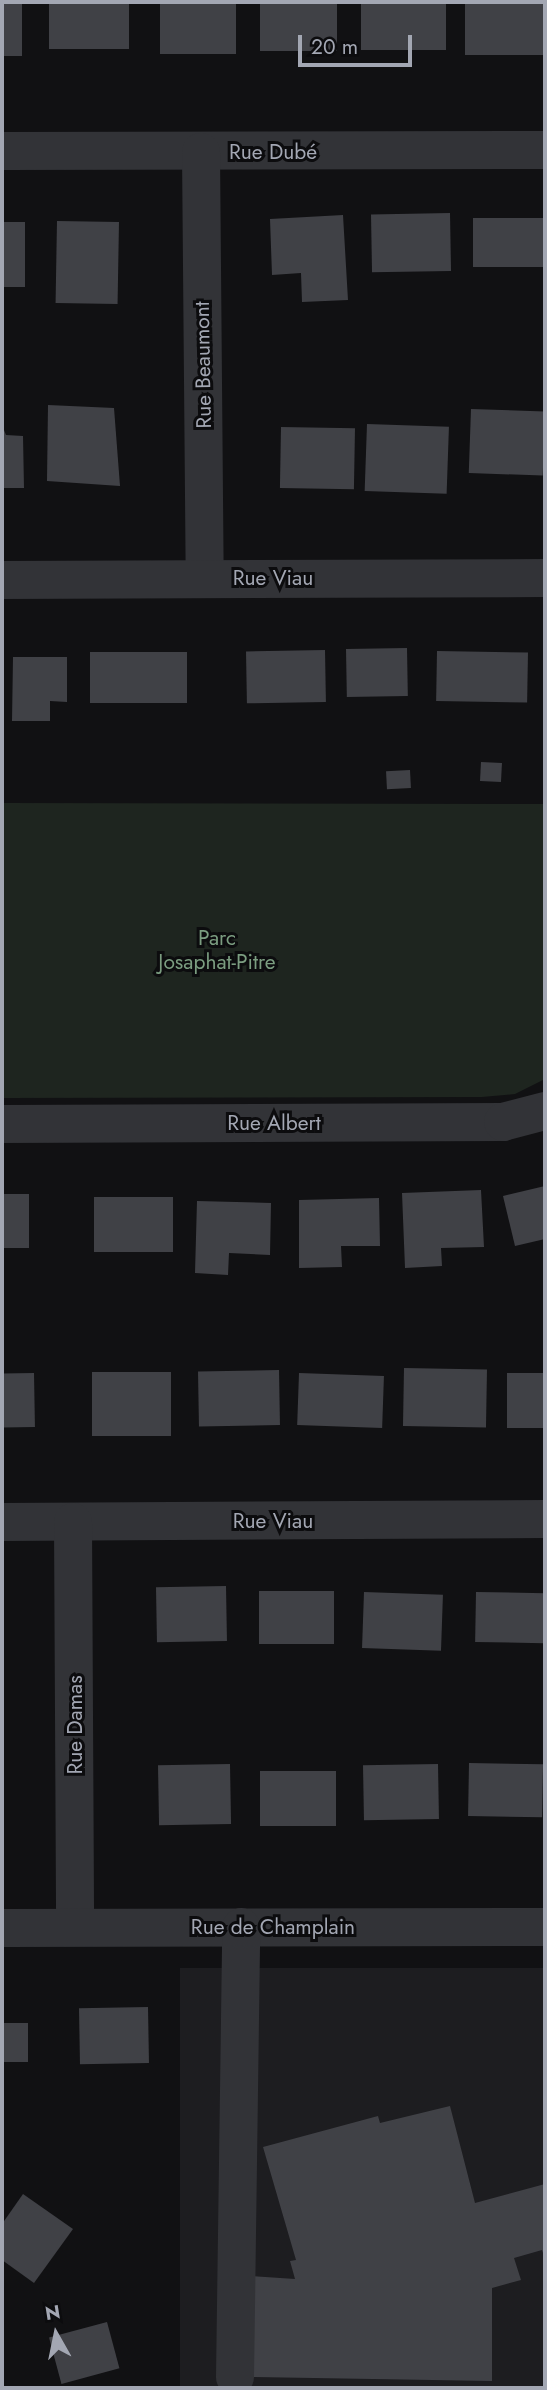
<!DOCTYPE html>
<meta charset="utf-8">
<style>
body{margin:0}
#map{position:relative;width:547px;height:2390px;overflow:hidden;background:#111113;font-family:Jost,sans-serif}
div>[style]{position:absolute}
.built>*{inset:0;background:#1d1d20;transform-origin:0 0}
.green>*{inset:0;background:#1e251f}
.building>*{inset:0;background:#404146;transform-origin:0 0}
.minor>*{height:38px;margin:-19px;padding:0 19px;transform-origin:19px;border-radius:19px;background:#323337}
span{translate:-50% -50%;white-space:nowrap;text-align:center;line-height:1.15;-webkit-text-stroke:6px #0c0c0e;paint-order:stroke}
.street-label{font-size:21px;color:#a3a7b3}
.park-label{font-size:21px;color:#7b9d80}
.frame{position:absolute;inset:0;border:4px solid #a3a7b3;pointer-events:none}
.north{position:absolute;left:21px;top:2299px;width:70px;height:70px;-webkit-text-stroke:5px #0c0c0e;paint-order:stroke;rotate:351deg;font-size:19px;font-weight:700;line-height:28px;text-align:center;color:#a3a7b3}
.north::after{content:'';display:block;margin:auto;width:24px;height:32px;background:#a3a7b3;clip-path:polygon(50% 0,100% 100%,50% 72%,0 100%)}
.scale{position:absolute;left:298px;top:35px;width:114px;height:32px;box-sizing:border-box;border:4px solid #a3a7b3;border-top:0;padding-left:9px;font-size:21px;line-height:24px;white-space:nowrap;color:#a3a7b3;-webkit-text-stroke:5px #0c0c0e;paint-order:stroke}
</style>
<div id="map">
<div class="built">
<i style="left:545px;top:1968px;width:420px;height:365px;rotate:90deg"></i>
</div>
<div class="green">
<i style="clip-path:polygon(2px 803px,545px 804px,545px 1079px,515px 1094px,482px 1097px,2px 1098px)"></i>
</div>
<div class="building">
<i style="left:2px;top:2px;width:20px;height:54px"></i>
<i style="left:49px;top:2px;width:80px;height:47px"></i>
<i style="left:160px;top:2px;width:76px;height:52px"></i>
<i style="left:260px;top:2px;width:77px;height:49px"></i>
<i style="left:361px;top:2px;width:85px;height:48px"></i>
<i style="left:465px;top:2px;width:80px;height:53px"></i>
<i style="left:450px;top:213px;width:58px;height:79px;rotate:89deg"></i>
<i style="clip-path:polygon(343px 215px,348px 300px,302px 302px,301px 273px,272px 275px,270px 219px)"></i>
<i style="left:545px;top:218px;width:49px;height:72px;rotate:90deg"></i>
<i style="left:57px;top:221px;width:62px;height:82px;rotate:1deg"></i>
<i style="left:2px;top:222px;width:23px;height:65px"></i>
<i style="clip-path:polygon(48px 405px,114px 408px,120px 486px,47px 481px)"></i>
<i style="left:471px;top:409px;width:74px;height:64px;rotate:2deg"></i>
<i style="left:367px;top:424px;width:82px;height:67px;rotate:2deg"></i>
<i style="clip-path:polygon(2px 425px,6px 435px,23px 436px,24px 488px,2px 488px)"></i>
<i style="left:281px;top:427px;width:74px;height:61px;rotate:1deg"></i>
<i style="left:407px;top:648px;width:48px;height:61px;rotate:89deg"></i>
<i style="left:325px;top:650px;width:52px;height:79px;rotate:89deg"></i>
<i style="left:437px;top:651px;width:91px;height:50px;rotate:1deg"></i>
<i style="left:187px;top:652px;width:51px;height:97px;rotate:90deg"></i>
<i style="clip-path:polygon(13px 657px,67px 657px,67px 702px,50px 701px,50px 721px,12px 721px)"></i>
<i style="left:481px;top:762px;width:21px;height:19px;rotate:3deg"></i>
<i style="left:410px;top:770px;width:18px;height:24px;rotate:87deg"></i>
<i style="clip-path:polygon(545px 1186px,545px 1239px,515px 1246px,503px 1196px)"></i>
<i style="clip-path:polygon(481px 1190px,484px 1247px,441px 1248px,442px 1266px,405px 1268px,402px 1193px)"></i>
<i style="left:2px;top:1194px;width:27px;height:54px"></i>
<i style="left:94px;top:1197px;width:79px;height:55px"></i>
<i style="clip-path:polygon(379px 1198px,380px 1246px,341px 1246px,342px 1267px,299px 1268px,299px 1200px)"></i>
<i style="clip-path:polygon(197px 1201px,271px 1203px,270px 1255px,229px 1253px,228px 1275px,195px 1273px)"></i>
<i style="left:404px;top:1368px;width:83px;height:58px;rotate:1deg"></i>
<i style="left:279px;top:1370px;width:55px;height:81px;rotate:89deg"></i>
<i style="left:92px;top:1372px;width:79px;height:64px"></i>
<i style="left:34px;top:1373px;width:54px;height:32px;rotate:89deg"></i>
<i style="left:299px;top:1373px;width:85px;height:52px;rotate:2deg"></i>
<i style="left:507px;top:1373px;width:38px;height:55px"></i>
<i style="left:226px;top:1586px;width:55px;height:70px;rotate:89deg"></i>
<i style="left:259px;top:1591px;width:75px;height:53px"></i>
<i style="left:364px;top:1592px;width:79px;height:56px;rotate:2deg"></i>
<i style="left:476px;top:1592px;width:69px;height:50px;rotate:1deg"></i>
<i style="left:469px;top:1763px;width:74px;height:53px;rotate:1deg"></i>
<i style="left:230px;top:1764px;width:60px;height:72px;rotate:89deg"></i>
<i style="left:438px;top:1764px;width:55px;height:75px;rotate:89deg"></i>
<i style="left:336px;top:1771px;width:55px;height:76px;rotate:90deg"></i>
<i style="left:148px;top:2007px;width:56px;height:69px;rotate:89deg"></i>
<i style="left:2px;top:2023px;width:26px;height:39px"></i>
<i style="clip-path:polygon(450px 2106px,475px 2203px,545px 2184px,545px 2259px,542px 2250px,514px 2258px,521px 2280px,492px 2288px,492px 2381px,249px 2377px,251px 2276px,295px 2279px,290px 2261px,296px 2260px,263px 2147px,378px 2116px,380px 2123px)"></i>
<i style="clip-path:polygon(23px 2194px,73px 2229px,34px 2283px,2px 2260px,2px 2224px)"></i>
<i style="left:107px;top:2322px;width:48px;height:60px;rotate:75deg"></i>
</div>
<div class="minor">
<i style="left:2px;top:151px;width:543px;rotate:-0.11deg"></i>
<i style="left:201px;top:152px;width:426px;rotate:89.5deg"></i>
<i style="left:2px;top:580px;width:543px;rotate:-0.21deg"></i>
<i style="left:2px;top:1124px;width:501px;rotate:-0.23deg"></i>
<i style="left:503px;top:1122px;width:43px;rotate:-14.7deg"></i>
<i style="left:2px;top:1522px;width:543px;rotate:-0.32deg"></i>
<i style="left:73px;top:1522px;width:405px;rotate:89.7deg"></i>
<i style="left:2px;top:1928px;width:543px;rotate:-0.11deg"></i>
<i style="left:235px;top:2377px;width:450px;rotate:-89.2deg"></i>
</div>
<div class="street-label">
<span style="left:273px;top:152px">Rue Dubé</span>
<span style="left:203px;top:365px;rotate:-91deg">Rue Beaumont</span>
<span style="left:273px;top:578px">Rue Viau</span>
<span style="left:274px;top:1123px">Rue Albert</span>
<span style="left:273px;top:1521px">Rue Viau</span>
<span style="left:75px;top:1725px;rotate:-90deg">Rue Damas</span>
<span style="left:273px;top:1927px">Rue de Champlain</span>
</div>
<div class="park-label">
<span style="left:217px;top:950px">Parc<br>Josaphat-Pitre</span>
</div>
<div class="frame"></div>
<div class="north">N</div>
<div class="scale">20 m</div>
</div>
